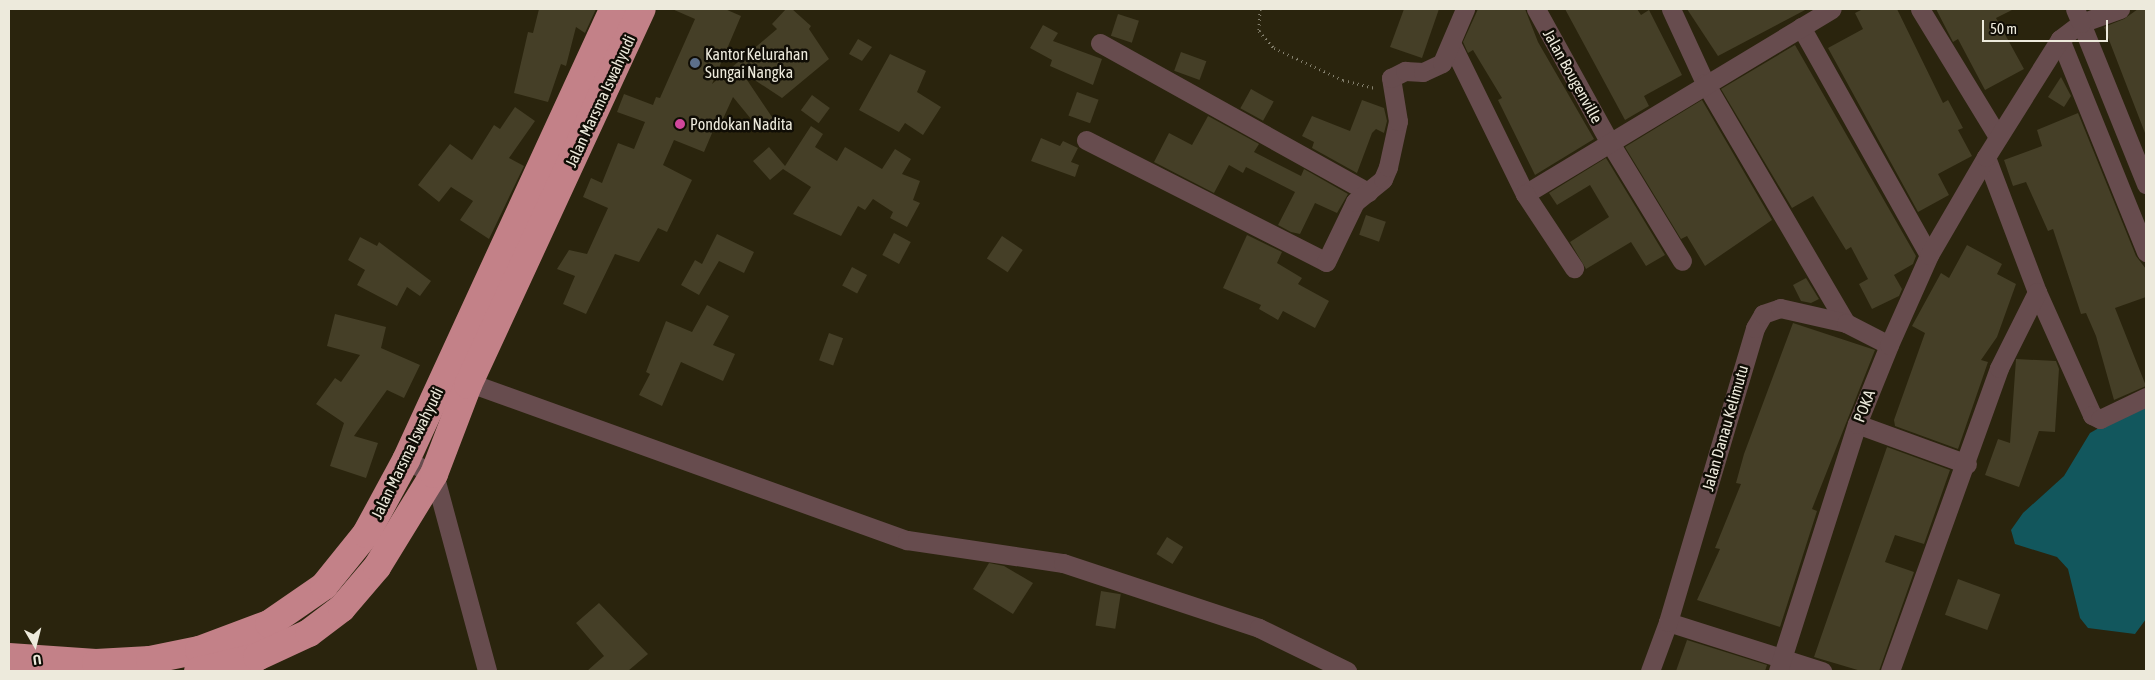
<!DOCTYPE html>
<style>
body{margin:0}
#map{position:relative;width:2155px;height:680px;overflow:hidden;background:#2a240d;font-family:"Asap Condensed",sans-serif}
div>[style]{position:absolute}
.water>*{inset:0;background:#12575d}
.building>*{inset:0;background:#453f27;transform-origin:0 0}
.path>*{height:3px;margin-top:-1.5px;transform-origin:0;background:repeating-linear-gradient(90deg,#837f6c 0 1px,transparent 0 5px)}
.street>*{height:19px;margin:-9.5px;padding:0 9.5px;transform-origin:9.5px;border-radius:9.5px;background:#674c4e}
.highway>*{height:28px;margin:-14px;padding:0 14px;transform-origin:14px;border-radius:14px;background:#c38188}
.dots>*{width:14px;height:14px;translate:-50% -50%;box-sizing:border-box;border:2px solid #100d05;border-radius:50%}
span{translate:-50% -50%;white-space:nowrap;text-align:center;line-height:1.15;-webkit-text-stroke:5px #100d05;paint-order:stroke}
.poi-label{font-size:16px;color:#edeadc}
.left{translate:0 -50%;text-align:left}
.street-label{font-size:16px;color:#edeadc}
.frame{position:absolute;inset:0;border:10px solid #edeadc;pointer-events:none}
.north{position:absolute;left:10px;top:620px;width:50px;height:50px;-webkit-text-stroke:4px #100d05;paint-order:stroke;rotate:172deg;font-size:14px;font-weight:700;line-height:20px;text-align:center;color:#edeadc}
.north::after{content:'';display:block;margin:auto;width:18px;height:22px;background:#edeadc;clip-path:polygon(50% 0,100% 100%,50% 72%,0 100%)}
.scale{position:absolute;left:1982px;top:20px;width:126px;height:22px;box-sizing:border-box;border:2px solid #edeadc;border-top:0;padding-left:6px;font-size:15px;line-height:18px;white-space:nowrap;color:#edeadc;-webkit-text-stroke:4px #100d05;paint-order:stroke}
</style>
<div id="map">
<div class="water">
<i style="clip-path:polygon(2146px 401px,2146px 619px,2135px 634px,2088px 628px,2080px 618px,2068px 569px,2057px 557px,2015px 544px,2011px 530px,2023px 513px,2064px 476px,2090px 433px)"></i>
</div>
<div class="building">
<i style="clip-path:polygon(539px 9px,596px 9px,585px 33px,576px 27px,566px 66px,561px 64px,548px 102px,514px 93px,528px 32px,533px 33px)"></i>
<i style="clip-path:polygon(672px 9px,725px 9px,741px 16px,712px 84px,777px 29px,772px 24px,786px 9px,792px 9px,811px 26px,809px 29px,829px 59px,782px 98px,741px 71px,774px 120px,760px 130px,733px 97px,722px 121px,718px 119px,704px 152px,674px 140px,663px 165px,692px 180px,667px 232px,658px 228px,639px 262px,615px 254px,586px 314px,563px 304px,575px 276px,557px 269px,569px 250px,587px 254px,608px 208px,583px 197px,591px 178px,602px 183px,618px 143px,634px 149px,645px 122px,617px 112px,624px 94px,653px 105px,656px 97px,660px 98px,695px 19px)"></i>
<i style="clip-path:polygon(1404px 9px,1439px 9px,1422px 58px,1390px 47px)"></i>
<i style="clip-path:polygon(1478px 9px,1525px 9px,1538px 42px,1594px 139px,1535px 175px,1498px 100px,1502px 98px,1473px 50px,1468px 53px,1463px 42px)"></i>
<i style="clip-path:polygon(1565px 9px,1637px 9px,1641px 15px,1649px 10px,1682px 75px,1644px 96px,1649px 106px,1625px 120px)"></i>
<i style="clip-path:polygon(1687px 9px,1807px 9px,1718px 56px)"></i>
<i style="clip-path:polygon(1863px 9px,1897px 9px,1943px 103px,1948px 100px,1963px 128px,1958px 130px,1972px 156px,1938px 174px,1949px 195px,1918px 212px,1828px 48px,1863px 29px,1855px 13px)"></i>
<i style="clip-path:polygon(1936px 9px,2014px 9px,1996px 18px,2024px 69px,1985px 90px,1958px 39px,1953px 42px)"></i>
<i style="clip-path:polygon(2138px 9px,2146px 9px,2145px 133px,2104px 27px,2124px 19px)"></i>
<i style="left:1118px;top:14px;width:22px;height:23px;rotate:18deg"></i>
<i style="clip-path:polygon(1043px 25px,1058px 33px,1053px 41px,1102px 59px,1093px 85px,1050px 66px,1052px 60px,1030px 48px)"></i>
<i style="clip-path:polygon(858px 39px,872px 47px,862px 61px,849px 54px)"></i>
<i style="clip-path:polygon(1795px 45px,1916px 256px,1913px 264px,1894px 275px,1902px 289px,1899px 296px,1872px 309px,1859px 284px,1868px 279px,1851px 247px,1846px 250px,1813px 196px,1792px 208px,1721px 89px)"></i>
<i style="left:1181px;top:52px;width:27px;height:20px;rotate:20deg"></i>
<i style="clip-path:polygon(890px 54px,926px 71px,917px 92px,941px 107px,923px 135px,905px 123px,899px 132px,859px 110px)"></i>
<i style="clip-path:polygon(2061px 77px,2071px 96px,2064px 107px,2048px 97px)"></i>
<i style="left:1251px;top:89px;width:26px;height:22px;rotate:29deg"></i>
<i style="left:1077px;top:92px;width:23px;height:25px;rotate:20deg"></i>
<i style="left:812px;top:95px;width:22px;height:19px;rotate:36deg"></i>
<i style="clip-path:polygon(1362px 100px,1384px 108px,1387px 121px,1384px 133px,1376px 129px,1372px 133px,1357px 173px,1312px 148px,1314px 142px,1302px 136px,1312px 116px,1350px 131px)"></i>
<i style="clip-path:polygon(1702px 100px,1772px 220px,1705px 266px,1687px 236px,1681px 239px,1625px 147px)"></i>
<i style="clip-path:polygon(515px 107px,535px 121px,509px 158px,524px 166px,489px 239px,460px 220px,473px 201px,451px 187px,439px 202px,418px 185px,450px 144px,472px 160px,494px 125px,500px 129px)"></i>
<i style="clip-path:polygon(2078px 113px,2136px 256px,2146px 269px,2146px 297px,2115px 308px,2146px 386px,2114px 400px,2096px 336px,2086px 313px,2081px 314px,2053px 229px,2048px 231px,2026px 182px,2013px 186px,2004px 160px,2042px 146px,2037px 130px)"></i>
<i style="clip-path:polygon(1208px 116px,1259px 144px,1254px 152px,1301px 176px,1304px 169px,1348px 194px,1337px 213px,1315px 203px,1300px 234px,1291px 232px,1278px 225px,1295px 192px,1246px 167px,1243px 173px,1229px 165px,1214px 193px,1154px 162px,1169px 133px,1192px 145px)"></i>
<i style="clip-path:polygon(811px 126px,823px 134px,815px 147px,837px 161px,845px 147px,882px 169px,895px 149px,911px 159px,902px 174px,920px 181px,913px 200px,920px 203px,907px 227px,890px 218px,893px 212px,873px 199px,865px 210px,858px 206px,841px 236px,793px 214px,811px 187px,783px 169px,770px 180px,753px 161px,769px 147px,785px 166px)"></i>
<i style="clip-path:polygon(1041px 138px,1060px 146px,1063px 141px,1078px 148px,1071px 162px,1079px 165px,1075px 177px,1031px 161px)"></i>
<i style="clip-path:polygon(1606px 158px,1665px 255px,1646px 266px,1631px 242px,1586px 269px,1570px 242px,1609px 217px,1590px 185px,1557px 205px,1549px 193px)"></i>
<i style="left:1366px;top:215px;width:21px;height:21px;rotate:19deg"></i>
<i style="left:894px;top:233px;width:19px;height:25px;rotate:28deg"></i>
<i style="clip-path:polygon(717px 234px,754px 252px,744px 273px,719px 261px,699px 295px,681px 285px,695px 260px,702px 264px)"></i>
<i style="clip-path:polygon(1247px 235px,1282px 252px,1277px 263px,1302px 278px,1298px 284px,1329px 301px,1315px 328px,1283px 311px,1278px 320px,1259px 309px,1261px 305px,1223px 288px)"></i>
<i style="left:1002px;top:236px;width:25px;height:27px;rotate:34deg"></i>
<i style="clip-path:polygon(360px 237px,377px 246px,379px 242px,431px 281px,420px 296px,407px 287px,397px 306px,357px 285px,365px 270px,348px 260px)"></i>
<i style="clip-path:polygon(1967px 245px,2002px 264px,1997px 274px,2016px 284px,1997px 337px,1981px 360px,1988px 362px,1958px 449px,1895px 426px,1894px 420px,1925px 333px,1912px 326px,1941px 273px,1949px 278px)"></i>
<i style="left:852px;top:267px;width:17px;height:21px;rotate:28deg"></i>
<i style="clip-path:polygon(1806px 278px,1819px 299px,1811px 303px,1801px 301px,1793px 285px)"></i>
<i style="clip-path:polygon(707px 305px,729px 316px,713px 345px,735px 354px,723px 381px,681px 362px,662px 406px,639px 395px,650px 374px,646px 372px,666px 321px,692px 332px)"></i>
<i style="clip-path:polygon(335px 314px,386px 327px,381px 348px,420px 365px,404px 398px,387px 390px,354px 436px,378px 443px,366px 478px,330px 466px,344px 423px,316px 404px,335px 378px,341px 382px,360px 355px,327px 346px)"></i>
<i style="clip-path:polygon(1793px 323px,1875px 350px,1812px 509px,1817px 511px,1780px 627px,1697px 600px,1720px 549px,1715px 548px,1741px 484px,1736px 483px,1744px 454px)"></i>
<i style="left:829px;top:333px;width:15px;height:29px;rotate:20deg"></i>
<i style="clip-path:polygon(2016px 359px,2056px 361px,2059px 369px,2055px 432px,2039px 431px,2019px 487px,1985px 475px,1998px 439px,2010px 443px)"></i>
<i style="clip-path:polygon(1887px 447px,1950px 470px,1924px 544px,1895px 535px,1885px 562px,1914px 572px,1879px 671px,1861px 671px,1814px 657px)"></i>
<i style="left:1167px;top:537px;width:19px;height:20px;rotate:32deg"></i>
<i style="clip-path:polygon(989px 563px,1004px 566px,1033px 583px,1013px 614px,973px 589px)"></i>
<i style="left:1958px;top:579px;width:45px;height:38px;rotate:20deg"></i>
<i style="left:1101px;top:591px;width:20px;height:35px;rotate:9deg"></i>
<i style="clip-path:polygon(599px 603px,648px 654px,628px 671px,587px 671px,604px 656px,576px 623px)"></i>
<i style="clip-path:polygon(1687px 640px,1767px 665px,1765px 671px,1676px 671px)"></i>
</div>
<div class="path">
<i style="left:1260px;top:9px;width:22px;rotate:93deg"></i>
<i style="left:1259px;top:31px;width:23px;rotate:49deg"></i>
<i style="left:1274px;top:48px;width:76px;rotate:24.9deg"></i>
<i style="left:1343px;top:80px;width:33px;rotate:14deg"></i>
</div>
<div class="street">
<i style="left:1536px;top:9px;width:153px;rotate:61.1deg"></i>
<i style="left:1610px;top:143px;width:138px;rotate:58.6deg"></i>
<i style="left:1671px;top:9px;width:81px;rotate:65.3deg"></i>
<i style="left:1705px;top:83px;width:278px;rotate:59.6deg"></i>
<i style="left:1920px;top:9px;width:150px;rotate:58.6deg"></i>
<i style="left:2120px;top:9px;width:41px;rotate:160.3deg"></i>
<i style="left:2081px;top:23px;width:174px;rotate:68deg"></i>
<i style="left:1801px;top:27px;width:261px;rotate:60.7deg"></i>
<i style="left:2060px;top:39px;width:230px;rotate:68deg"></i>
<i style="left:1100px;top:43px;width:307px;rotate:29.1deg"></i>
<i style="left:1452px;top:45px;width:166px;rotate:63.9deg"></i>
<i style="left:1525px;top:194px;width:358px;rotate:-31.1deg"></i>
<i style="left:1086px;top:140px;width:269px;rotate:26.9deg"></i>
<i style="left:1326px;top:262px;width:67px;rotate:-64.2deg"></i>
<i style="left:1355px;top:202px;width:36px;rotate:-39deg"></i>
<i style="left:1383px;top:179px;width:13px;rotate:-67deg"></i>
<i style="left:1388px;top:167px;width:47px;rotate:-77.7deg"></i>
<i style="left:1398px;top:121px;width:44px;rotate:-99.2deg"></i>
<i style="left:1391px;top:78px;width:16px;rotate:-27deg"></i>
<i style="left:1405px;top:71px;width:18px;rotate:3deg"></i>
<i style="left:1423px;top:72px;width:21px;rotate:-25deg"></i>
<i style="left:1442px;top:63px;width:59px;rotate:-66.9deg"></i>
<i style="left:1986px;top:157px;width:144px;rotate:69.3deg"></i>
<i style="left:2037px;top:292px;width:135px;rotate:65.9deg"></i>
<i style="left:2092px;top:415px;width:9px;rotate:27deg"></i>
<i style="left:2100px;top:419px;width:51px;rotate:-25.6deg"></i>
<i style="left:1525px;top:194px;width:89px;rotate:56.5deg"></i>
<i style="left:459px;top:379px;width:476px;rotate:19.8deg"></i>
<i style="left:907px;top:540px;width:158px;rotate:8.4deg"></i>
<i style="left:1063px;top:563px;width:206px;rotate:18.3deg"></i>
<i style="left:1259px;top:628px;width:98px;rotate:26deg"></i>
<i style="left:1857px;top:424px;width:117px;rotate:20deg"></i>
<i style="left:406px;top:460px;width:31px;rotate:27deg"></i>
<i style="left:434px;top:474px;width:204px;rotate:74.9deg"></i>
<i style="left:1668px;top:622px;width:162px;rotate:17.7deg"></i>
<i style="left:1650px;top:671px;width:52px;rotate:-69.8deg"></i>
<i style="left:1668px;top:622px;width:307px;rotate:-73.5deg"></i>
<i style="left:1755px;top:328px;width:16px;rotate:-60deg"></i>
<i style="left:1763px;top:314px;width:18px;rotate:-19deg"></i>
<i style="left:1780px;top:308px;width:68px;rotate:12.8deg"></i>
<i style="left:1846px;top:323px;width:48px;rotate:27.1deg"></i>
<i style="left:1778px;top:671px;width:259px;rotate:-72.3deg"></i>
<i style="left:1857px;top:424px;width:85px;rotate:-67.9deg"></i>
<i style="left:1889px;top:345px;width:98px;rotate:-66deg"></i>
<i style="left:1929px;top:255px;width:113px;rotate:-59.8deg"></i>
<i style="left:1986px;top:157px;width:139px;rotate:-57.9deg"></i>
<i style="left:2060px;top:39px;width:26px;rotate:-37deg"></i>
<i style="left:2081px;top:23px;width:15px;rotate:-113deg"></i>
<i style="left:1890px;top:671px;width:322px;rotate:-70.2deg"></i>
<i style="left:1999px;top:368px;width:85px;rotate:-63.4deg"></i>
</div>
<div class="highway">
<i style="left:9px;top:657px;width:87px;rotate:3.9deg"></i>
<i style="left:96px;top:663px;width:54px;rotate:-3.2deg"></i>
<i style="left:150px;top:660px;width:50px;rotate:-11.5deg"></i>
<i style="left:199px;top:650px;width:75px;rotate:-20.4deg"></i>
<i style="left:269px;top:624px;width:67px;rotate:-34.6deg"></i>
<i style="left:324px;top:586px;width:67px;rotate:-51.1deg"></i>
<i style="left:366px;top:534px;width:84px;rotate:-61.6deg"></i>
<i style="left:406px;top:460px;width:496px;rotate:-65.3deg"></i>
<i style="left:198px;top:671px;width:61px;rotate:-13.3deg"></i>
<i style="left:257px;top:657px;width:57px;rotate:-24.8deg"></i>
<i style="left:309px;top:633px;width:41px;rotate:-37.1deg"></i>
<i style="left:342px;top:608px;width:54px;rotate:-49.5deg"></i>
<i style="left:377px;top:567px;width:109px;rotate:-58.5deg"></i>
<i style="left:434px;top:474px;width:95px;rotate:-69.1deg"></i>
<i style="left:468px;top:385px;width:414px;rotate:-65.2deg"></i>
</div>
<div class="dots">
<i style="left:695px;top:63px;background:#5c6f8a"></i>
<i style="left:680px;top:124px;background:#d1479c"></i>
</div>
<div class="poi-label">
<span class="left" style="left:705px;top:63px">Kantor Kelurahan<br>Sungai Nangka</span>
<span class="left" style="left:690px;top:124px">Pondokan Nadita</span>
</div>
<div class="street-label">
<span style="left:1573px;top:76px;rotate:61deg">Jalan Bougenville</span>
<span style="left:600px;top:101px;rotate:-65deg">Jalan Marsma Iswahyudi</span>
<span style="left:1864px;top:406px;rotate:-69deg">POKA</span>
<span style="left:1725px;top:428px;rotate:-74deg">Jalan Danau Kelimutu</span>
<span style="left:407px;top:453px;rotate:-64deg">Jalan Marsma Iswahyudi</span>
</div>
<div class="frame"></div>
<div class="north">U</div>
<div class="scale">50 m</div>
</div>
